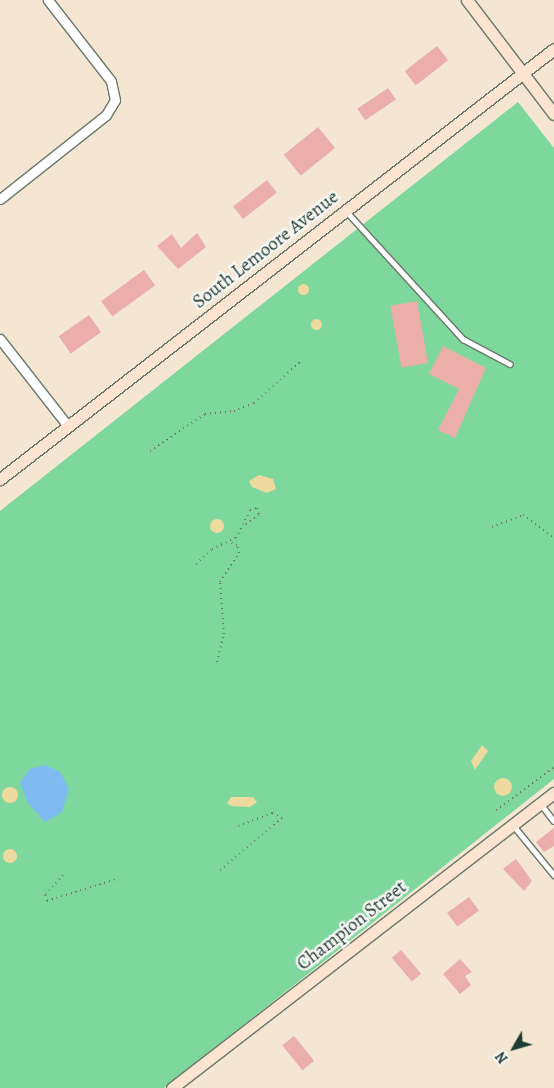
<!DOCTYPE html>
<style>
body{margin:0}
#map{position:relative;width:554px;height:1088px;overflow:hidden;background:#f4e6d2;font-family:Alegreya,serif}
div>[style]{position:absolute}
.green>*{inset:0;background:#7ed79d}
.sand>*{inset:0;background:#eeda9e}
.round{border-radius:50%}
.water>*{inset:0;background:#7fbbf1}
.building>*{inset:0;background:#ebaeab;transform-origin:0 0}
.path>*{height:2px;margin-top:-1px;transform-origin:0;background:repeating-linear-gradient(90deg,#6a786b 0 1px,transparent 0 5px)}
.roads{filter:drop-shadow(1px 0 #6a786b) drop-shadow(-1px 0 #6a786b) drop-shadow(0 1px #6a786b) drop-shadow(0 -1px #6a786b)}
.lane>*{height:4.5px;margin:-2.25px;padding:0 2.25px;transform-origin:2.25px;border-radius:2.25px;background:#fff}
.street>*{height:9px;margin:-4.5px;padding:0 4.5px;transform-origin:4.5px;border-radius:4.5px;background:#fff}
.secondary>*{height:11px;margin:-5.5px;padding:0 5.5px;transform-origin:5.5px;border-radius:5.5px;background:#fde4d1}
span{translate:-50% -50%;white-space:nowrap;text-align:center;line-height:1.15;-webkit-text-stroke:5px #f6f6f2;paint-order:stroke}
.street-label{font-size:19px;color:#1f3d34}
.north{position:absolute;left:489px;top:1023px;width:50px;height:50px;-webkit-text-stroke:4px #f6f6f2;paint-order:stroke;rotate:232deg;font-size:14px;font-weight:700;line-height:20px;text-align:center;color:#1f3d34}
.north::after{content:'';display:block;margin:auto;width:18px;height:22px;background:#1f3d34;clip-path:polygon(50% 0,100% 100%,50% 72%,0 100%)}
</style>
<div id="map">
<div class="green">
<i style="clip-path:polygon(518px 102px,554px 148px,554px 779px,164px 1088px,0 1088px,0 511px)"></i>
</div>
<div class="sand">
<i class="round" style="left:297.5px;top:283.5px;width:11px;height:11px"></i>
<i class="round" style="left:310.5px;top:318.5px;width:11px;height:11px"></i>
<i style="clip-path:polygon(259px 475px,273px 479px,276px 489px,267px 493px,252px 487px,249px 481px)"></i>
<i class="round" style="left:210px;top:519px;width:14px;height:14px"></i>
<i style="clip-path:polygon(482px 745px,488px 751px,475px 770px,471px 761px)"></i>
<i class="round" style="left:494px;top:778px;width:18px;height:18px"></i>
<i class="round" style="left:2px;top:787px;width:16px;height:16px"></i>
<i style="clip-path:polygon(231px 797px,253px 797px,257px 802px,250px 807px,231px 806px,227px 803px)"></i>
<i class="round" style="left:3px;top:849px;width:14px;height:14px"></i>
</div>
<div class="water">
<i style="clip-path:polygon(45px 765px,60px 772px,69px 789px,62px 812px,45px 822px,27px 802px,20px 782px,30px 769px)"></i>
</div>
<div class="building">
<i style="left:437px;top:46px;width:18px;height:41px;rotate:52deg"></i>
<i style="left:388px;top:88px;width:14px;height:37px;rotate:56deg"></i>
<i style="left:318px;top:127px;width:27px;height:44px;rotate:51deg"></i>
<i style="left:267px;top:180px;width:16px;height:43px;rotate:52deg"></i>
<i style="clip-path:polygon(197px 233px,206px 247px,178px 269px,157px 246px,172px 234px,181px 248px)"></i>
<i style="left:144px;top:270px;width:19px;height:53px;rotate:54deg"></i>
<i style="left:417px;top:301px;width:63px;height:27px;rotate:80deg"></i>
<i style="left:89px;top:315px;width:21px;height:37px;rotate:55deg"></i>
<i style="clip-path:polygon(443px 346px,486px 368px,455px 438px,438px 430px,459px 389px,429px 374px)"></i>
<i style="clip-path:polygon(554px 828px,554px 846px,544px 852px,536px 842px)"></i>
<i style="clip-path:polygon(516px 859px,532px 881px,524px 891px,503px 869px)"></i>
<i style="left:469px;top:897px;width:17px;height:27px;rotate:54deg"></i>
<i style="left:401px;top:950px;width:31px;height:12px;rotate:50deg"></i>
<i style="clip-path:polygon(460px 959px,472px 972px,465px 976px,471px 985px,460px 994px,443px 974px)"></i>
<i style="left:294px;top:1036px;width:32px;height:15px;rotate:51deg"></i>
</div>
<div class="path">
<i style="left:150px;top:451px;width:66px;rotate:-33.9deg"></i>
<i style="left:205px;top:414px;width:29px;rotate:-6deg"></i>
<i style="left:234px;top:411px;width:22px;rotate:-22deg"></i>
<i style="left:254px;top:403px;width:62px;rotate:-41.7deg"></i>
<i style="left:492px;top:527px;width:33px;rotate:-21deg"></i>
<i style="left:523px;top:515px;width:39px;rotate:37deg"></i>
<i style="left:196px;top:564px;width:22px;rotate:-43deg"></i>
<i style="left:212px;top:549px;width:26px;rotate:-25deg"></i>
<i style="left:236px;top:538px;width:31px;rotate:-63deg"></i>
<i style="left:250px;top:510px;width:7px;rotate:-16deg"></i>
<i style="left:257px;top:508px;width:7px;rotate:74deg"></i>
<i style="left:259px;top:515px;width:16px;rotate:145deg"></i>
<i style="left:217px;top:662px;width:29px;rotate:-76deg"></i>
<i style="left:224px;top:634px;width:52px;rotate:-94.4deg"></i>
<i style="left:220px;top:582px;width:35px;rotate:-57deg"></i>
<i style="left:239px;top:553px;width:8px;rotate:-104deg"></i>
<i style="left:237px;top:545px;width:8px;rotate:-157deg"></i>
<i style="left:496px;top:810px;width:72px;rotate:-36.6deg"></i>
<i style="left:220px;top:870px;width:81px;rotate:-40deg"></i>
<i style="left:282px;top:818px;width:11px;rotate:-153deg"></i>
<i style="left:272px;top:813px;width:40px;rotate:159deg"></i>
<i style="left:63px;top:875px;width:27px;rotate:132deg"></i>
<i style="left:45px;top:895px;width:6px;rotate:72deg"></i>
<i style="left:47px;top:901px;width:72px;rotate:-17.7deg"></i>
</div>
<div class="roads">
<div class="lane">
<i style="left:347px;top:212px;width:172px;rotate:47.6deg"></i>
<i style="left:463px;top:339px;width:53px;rotate:28deg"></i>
<i style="left:541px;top:804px;width:21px;rotate:53deg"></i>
<i style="left:513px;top:825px;width:65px;rotate:50.6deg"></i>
</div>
<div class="street">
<i style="left:0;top:199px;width:135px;rotate:-38.4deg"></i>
<i style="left:106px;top:115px;width:17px;rotate:-59deg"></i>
<i style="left:115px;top:100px;width:19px;rotate:-102deg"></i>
<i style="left:111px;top:81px;width:103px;rotate:-127.9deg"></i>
<i style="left:0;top:339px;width:110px;rotate:52deg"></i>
</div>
<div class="secondary">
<i style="left:467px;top:0;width:143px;rotate:52.7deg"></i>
<i style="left:0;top:479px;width:701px;rotate:-37.82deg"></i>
<i style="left:172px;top:1088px;width:483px;rotate:-37.7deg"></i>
</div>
</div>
<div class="street-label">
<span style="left:266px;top:250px;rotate:-38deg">South Lemoore Avenue</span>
<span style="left:352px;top:926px;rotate:-38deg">Champion Street</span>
</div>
<div class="north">N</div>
</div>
